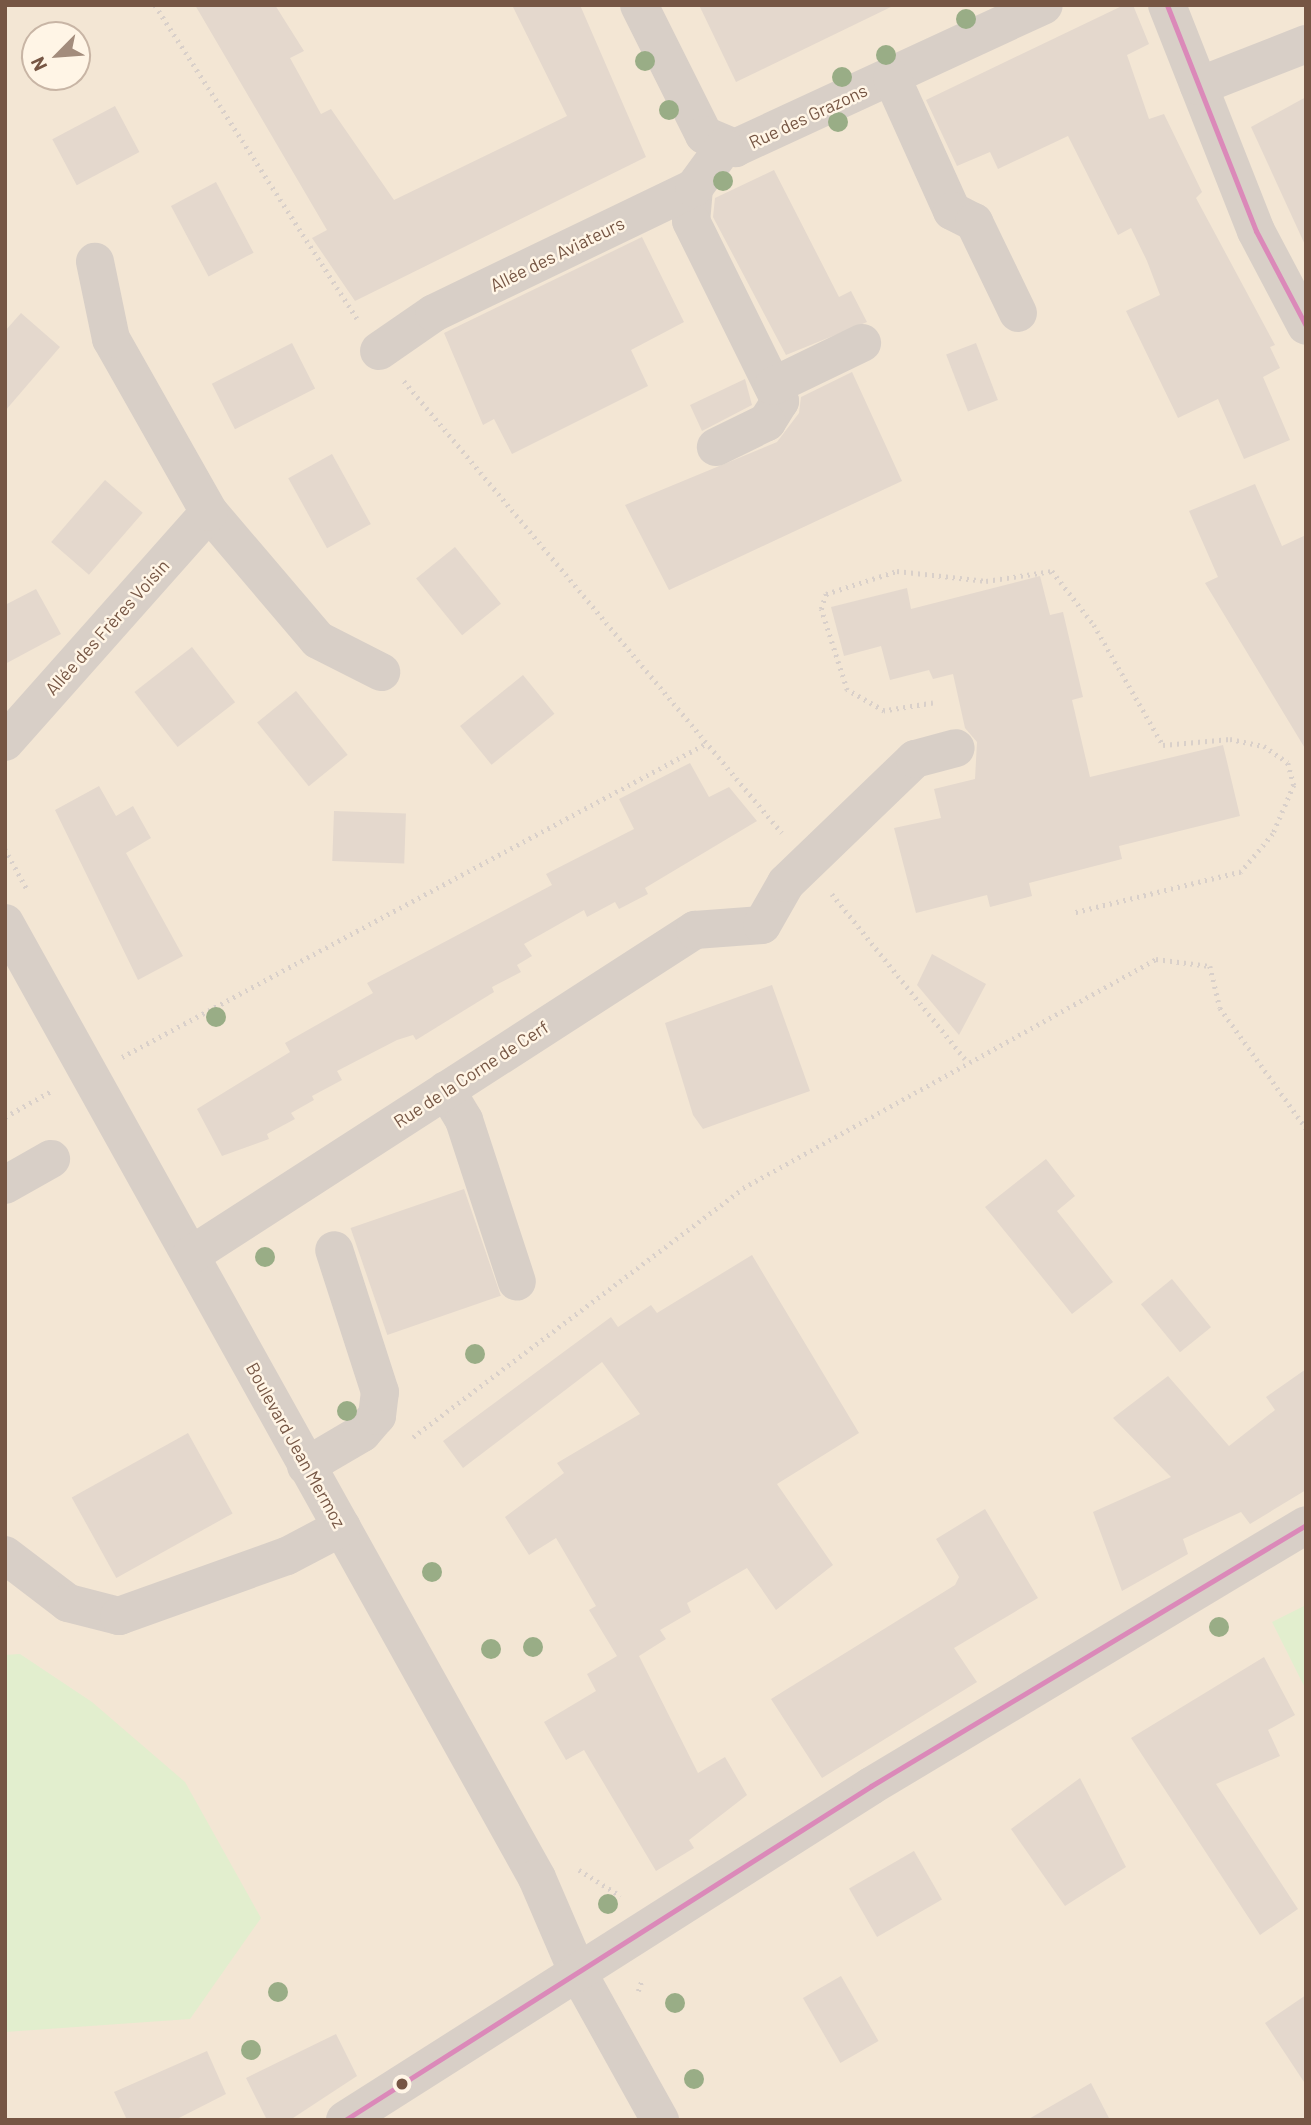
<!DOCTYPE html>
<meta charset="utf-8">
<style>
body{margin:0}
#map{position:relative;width:1311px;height:2125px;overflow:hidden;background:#f7f0e5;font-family:Barlow,sans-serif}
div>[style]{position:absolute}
.residential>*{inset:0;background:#f3e6d4}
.green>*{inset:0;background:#e2eece}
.building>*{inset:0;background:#e4d8cd;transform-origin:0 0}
.path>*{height:4.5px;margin-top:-2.25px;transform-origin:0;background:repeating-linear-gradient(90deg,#d9d0ca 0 2px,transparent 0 7px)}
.minor>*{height:38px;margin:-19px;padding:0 19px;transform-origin:19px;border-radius:19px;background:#d8cfc7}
.bus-1>*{height:5px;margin:-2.5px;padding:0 2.5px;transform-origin:2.5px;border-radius:2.5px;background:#db89b9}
.trees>*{width:20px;height:20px;margin:-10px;border-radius:50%;background:#99ad86}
.dots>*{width:19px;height:19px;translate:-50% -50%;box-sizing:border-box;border:4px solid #fff5e6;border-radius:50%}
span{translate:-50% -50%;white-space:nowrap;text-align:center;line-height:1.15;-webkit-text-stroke:5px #fff5e6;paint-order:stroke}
.street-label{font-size:18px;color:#765644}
.frame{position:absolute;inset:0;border:7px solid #765644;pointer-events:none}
.north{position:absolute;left:21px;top:21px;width:70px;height:70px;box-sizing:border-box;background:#fff5e6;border:2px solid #c8b5a5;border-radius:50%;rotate:245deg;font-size:19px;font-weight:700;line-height:28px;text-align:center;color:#765644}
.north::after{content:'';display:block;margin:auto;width:24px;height:32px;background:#a38c7c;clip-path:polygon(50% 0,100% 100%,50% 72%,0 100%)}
</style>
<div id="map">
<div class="residential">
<i style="clip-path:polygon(evenodd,5px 5px,1306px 5px,1306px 2120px,5px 2120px,5px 5px,35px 35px,77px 35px,77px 77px,35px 77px,35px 35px)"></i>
</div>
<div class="green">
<i style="clip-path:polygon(1306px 1605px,1306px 1690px,1272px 1622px)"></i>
<i style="clip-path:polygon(20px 1654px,92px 1702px,185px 1782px,261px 1918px,190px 2019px,5px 2032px,5px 1655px)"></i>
</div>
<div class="building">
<i style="clip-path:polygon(195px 5px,275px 5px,304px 51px,290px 58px,321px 114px,331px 109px,394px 200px,567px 116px,512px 5px,580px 5px,646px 157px,355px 301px,312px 238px,327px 230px)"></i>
<i style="clip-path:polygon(699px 5px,895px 5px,736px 82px)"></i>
<i style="clip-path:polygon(1124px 5px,1133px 5px,1149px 44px,1127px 55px,1149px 119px,1164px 114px,1202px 192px,1196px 198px,1275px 345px,1270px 347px,1280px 368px,1263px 377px,1290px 440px,1244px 459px,1218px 399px,1178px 418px,1126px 311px,1160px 295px,1147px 261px,1131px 228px,1118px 235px,1068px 136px,998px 169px,990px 152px,957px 166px,926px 100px)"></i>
<i style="clip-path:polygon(1306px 97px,1306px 247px,1251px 127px)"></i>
<i style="left:115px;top:106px;width:52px;height:71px;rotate:62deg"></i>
<i style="clip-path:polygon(774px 170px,839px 297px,851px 291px,867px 322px,786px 355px,713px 217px,715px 198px)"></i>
<i style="left:216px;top:182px;width:80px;height:51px;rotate:62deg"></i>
<i style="clip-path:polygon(642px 237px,684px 322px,631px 350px,648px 386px,512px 454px,494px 419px,483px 425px,444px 333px)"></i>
<i style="clip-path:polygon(21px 313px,60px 347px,5px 411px,5px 331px)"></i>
<i style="left:292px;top:343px;width:51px;height:90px;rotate:63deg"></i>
<i style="left:976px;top:343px;width:61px;height:32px;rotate:69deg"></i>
<i style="clip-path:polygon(852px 372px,902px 481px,669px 590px,625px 505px,777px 442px,799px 413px,801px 397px)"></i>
<i style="clip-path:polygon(745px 379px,752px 405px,702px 431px,690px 405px)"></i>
<i style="left:332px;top:454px;width:80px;height:50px;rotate:61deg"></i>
<i style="left:105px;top:480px;width:50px;height:82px;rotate:41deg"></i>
<i style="clip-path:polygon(1255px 484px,1282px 546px,1306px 535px,1306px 750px,1205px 583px,1218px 577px,1189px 511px)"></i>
<i style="left:455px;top:547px;width:73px;height:50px;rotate:51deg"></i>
<i style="clip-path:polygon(1040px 576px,1050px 615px,1063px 612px,1083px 697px,1072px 700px,1090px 777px,1223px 745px,1240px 816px,1119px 846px,1122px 859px,1029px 883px,1032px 896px,990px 907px,987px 895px,916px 913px,894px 828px,941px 818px,934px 789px,975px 779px,977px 742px,965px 728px,953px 674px,933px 679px,929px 670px,890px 680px,881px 646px,844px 656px,831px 607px,907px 588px,911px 609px)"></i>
<i style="clip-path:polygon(36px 589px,61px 634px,5px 664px,5px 605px)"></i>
<i style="left:192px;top:647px;width:70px;height:73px;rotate:52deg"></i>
<i style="left:523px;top:675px;width:50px;height:81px;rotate:51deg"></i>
<i style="left:296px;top:691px;width:82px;height:50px;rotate:51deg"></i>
<i style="clip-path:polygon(690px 763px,709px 797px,729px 787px,757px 821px,645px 888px,648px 894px,619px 909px,615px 902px,587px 917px,584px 910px,524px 944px,532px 956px,517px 965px,521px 972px,492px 987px,494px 992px,416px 1040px,413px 1035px,397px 1040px,337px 1071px,342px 1080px,312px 1096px,314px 1100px,291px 1113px,295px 1119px,267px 1134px,269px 1139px,222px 1156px,197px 1109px,290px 1052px,285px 1043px,373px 993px,367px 983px,552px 885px,546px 874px,634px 829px,619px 799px)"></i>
<i style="clip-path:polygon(99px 786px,116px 816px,133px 806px,151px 838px,126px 853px,183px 956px,138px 980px,55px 810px)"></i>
<i style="left:334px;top:811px;width:72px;height:50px;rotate:2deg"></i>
<i style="clip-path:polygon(932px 954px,986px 984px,959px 1035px,917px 985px)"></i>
<i style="clip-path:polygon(772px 985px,810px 1091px,703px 1129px,693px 1115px,665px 1023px)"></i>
<i style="clip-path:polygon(1046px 1159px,1075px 1196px,1057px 1211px,1113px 1282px,1072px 1314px,985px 1207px)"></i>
<i style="left:464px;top:1189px;width:113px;height:120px;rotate:71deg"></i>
<i style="clip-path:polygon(752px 1255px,859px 1433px,777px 1484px,833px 1565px,776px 1610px,747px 1568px,687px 1603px,691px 1612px,660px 1630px,666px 1639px,639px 1656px,698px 1773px,725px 1757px,747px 1795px,689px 1840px,694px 1848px,656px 1871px,584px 1750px,566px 1760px,544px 1722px,596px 1691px,587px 1674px,617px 1656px,589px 1610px,596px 1606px,556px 1538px,529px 1555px,505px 1517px,564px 1473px,557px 1463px,640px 1414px,602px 1362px,463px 1468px,443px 1441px,611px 1317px,618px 1327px,651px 1305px,657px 1313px)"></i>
<i style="left:1172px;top:1279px;width:62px;height:40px;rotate:51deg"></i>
<i style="clip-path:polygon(1306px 1369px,1306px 1490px,1250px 1524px,1241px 1512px,1183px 1539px,1188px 1554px,1122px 1591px,1093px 1512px,1171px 1477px,1113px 1418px,1168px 1376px,1229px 1446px,1275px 1410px,1266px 1397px)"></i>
<i style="left:188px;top:1433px;width:92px;height:133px;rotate:61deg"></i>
<i style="clip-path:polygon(985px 1509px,1038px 1598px,954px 1648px,977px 1682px,822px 1778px,771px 1699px,955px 1585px,959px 1577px,936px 1539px)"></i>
<i style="clip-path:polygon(1264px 1657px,1295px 1715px,1268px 1730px,1280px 1756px,1216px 1784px,1298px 1909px,1260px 1935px,1131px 1738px)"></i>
<i style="clip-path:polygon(1080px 1778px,1126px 1867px,1065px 1906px,1011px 1829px)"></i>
<i style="left:914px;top:1851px;width:56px;height:75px;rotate:60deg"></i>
<i style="left:841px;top:1976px;width:75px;height:44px;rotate:60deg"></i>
<i style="clip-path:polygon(1306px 1995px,1306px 2085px,1265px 2023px)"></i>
<i style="clip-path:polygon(336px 2034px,357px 2076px,290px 2120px,267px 2120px,246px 2078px)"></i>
<i style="clip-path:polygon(207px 2051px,226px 2094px,175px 2120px,127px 2120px,114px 2092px)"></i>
<i style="clip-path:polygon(1091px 2083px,1110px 2120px,1027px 2120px)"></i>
</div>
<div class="path">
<i style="left:155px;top:5px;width:373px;rotate:57.2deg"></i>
<i style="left:404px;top:381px;width:589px;rotate:50.09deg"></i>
<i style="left:933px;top:703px;width:50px;rotate:170.7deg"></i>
<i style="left:884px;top:711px;width:43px;rotate:-150.4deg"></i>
<i style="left:847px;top:690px;width:85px;rotate:-107.8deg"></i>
<i style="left:821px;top:609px;width:16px;rotate:-72deg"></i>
<i style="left:826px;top:594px;width:75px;rotate:-17.9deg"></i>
<i style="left:897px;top:571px;width:90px;rotate:6.4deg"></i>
<i style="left:986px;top:581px;width:67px;rotate:-8.6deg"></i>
<i style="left:1052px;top:571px;width:68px;rotate:52.1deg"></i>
<i style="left:1094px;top:625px;width:138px;rotate:60.1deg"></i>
<i style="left:1163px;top:745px;width:67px;rotate:-5.1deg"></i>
<i style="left:1230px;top:739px;width:35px;rotate:12deg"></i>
<i style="left:1264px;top:746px;width:29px;rotate:35deg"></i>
<i style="left:1288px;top:763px;width:23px;rotate:75deg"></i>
<i style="left:1294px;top:785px;width:53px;rotate:113.2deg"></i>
<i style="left:1273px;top:834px;width:50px;rotate:130.1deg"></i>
<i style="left:1241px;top:872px;width:172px;rotate:166.2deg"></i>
<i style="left:5px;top:849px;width:46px;rotate:61.2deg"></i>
<i style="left:832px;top:894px;width:212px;rotate:51.1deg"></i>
<i style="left:122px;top:1057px;width:664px;rotate:-28.22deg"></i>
<i style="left:5px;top:1117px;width:55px;rotate:-29.4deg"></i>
<i style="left:413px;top:1437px;width:413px;rotate:-37deg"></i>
<i style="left:743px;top:1188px;width:472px;rotate:-29deg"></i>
<i style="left:1156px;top:959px;width:54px;rotate:7.4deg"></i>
<i style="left:1210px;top:966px;width:43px;rotate:76.6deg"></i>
<i style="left:1220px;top:1008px;width:148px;rotate:54.4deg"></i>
<i style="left:579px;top:1870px;width:49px;rotate:31.8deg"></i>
<i style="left:638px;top:1991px;width:12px;rotate:-70deg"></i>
</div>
<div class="minor">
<i style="left:639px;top:5px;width:145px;rotate:63.4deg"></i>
<i style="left:704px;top:135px;width:34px;rotate:23deg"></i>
<i style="left:735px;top:148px;width:340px;rotate:-24.8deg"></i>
<i style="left:1167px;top:5px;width:243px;rotate:68.5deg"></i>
<i style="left:1256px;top:231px;width:107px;rotate:62.2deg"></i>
<i style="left:892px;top:78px;width:146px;rotate:65.7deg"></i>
<i style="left:952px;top:211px;width:25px;rotate:27deg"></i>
<i style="left:974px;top:222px;width:101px;rotate:64.2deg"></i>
<i style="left:1199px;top:86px;width:115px;rotate:-21.4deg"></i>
<i style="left:694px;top:188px;width:33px;rotate:95deg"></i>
<i style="left:691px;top:221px;width:201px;rotate:63.7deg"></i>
<i style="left:780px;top:401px;width:25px;rotate:122deg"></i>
<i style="left:767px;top:422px;width:57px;rotate:153.9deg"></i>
<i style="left:379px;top:351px;width:67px;rotate:-34.6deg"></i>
<i style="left:434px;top:313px;width:288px;rotate:-25.7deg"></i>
<i style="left:694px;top:188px;width:51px;rotate:-53.8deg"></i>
<i style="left:773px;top:386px;width:99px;rotate:-25.8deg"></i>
<i style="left:209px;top:512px;width:168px;rotate:49.6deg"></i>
<i style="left:318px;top:640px;width:71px;rotate:26.9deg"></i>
<i style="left:5px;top:742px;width:307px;rotate:-48.4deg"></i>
<i style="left:209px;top:512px;width:199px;rotate:-119.5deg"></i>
<i style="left:111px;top:339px;width:79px;rotate:-101.7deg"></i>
<i style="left:5px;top:923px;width:1093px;rotate:60.88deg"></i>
<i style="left:537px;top:1878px;width:101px;rotate:66.7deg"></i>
<i style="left:577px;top:1971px;width:171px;rotate:60.9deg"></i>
<i style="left:446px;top:1090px;width:35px;rotate:59deg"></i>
<i style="left:464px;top:1120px;width:170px;rotate:71.9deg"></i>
<i style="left:5px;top:1185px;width:53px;rotate:-29.5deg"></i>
<i style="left:191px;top:1255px;width:600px;rotate:-32.82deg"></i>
<i style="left:695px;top:930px;width:67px;rotate:-4.3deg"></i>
<i style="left:762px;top:925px;width:48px;rotate:-60.3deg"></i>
<i style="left:786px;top:883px;width:179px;rotate:-43.9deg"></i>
<i style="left:915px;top:759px;width:42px;rotate:-15deg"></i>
<i style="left:306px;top:1466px;width:65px;rotate:-30.5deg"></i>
<i style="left:362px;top:1433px;width:23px;rotate:-49deg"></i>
<i style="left:377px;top:1416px;width:24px;rotate:-83deg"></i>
<i style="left:380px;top:1392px;width:149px;rotate:-107.9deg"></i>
<i style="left:5px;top:1555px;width:79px;rotate:37.3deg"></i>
<i style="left:68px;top:1603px;width:53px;rotate:14.3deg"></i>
<i style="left:119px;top:1616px;width:178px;rotate:-19.7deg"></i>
<i style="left:287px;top:1556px;width:62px;rotate:-27.8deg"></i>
<i style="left:345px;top:2120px;width:623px;rotate:-32.41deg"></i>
<i style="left:871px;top:1786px;width:507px;rotate:-30.96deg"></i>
</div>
<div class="bus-1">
<i style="left:1167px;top:5px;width:243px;rotate:68.5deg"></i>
<i style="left:1256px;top:231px;width:107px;rotate:62.2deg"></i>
<i style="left:345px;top:2120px;width:623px;rotate:-32.41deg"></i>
<i style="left:871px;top:1786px;width:507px;rotate:-30.96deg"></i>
</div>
<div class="trees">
<i style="left:966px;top:19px"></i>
<i style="left:886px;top:55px"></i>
<i style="left:645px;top:61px"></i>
<i style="left:842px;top:77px"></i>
<i style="left:669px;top:110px"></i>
<i style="left:838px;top:122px"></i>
<i style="left:723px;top:181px"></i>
<i style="left:216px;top:1017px"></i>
<i style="left:265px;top:1257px"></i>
<i style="left:475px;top:1354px"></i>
<i style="left:347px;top:1411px"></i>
<i style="left:432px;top:1572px"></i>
<i style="left:1219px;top:1627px"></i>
<i style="left:533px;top:1647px"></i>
<i style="left:491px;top:1649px"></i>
<i style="left:608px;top:1904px"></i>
<i style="left:278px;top:1992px"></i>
<i style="left:675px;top:2003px"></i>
<i style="left:251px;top:2050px"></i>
<i style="left:694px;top:2079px"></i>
</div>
<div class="dots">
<i style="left:402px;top:2084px;background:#765644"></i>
</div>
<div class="street-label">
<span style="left:808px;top:116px;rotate:-25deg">Rue des Grazons</span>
<span style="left:557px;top:254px;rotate:-26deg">Allée des Aviateurs</span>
<span style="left:107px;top:627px;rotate:-48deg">Allée des Frères Voisin</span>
<span style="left:471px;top:1074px;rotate:-33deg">Rue de la Corne de Cerf</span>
<span style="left:296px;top:1445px;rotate:61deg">Boulevard Jean Mermoz</span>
</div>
<div class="frame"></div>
<div class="north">N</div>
</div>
